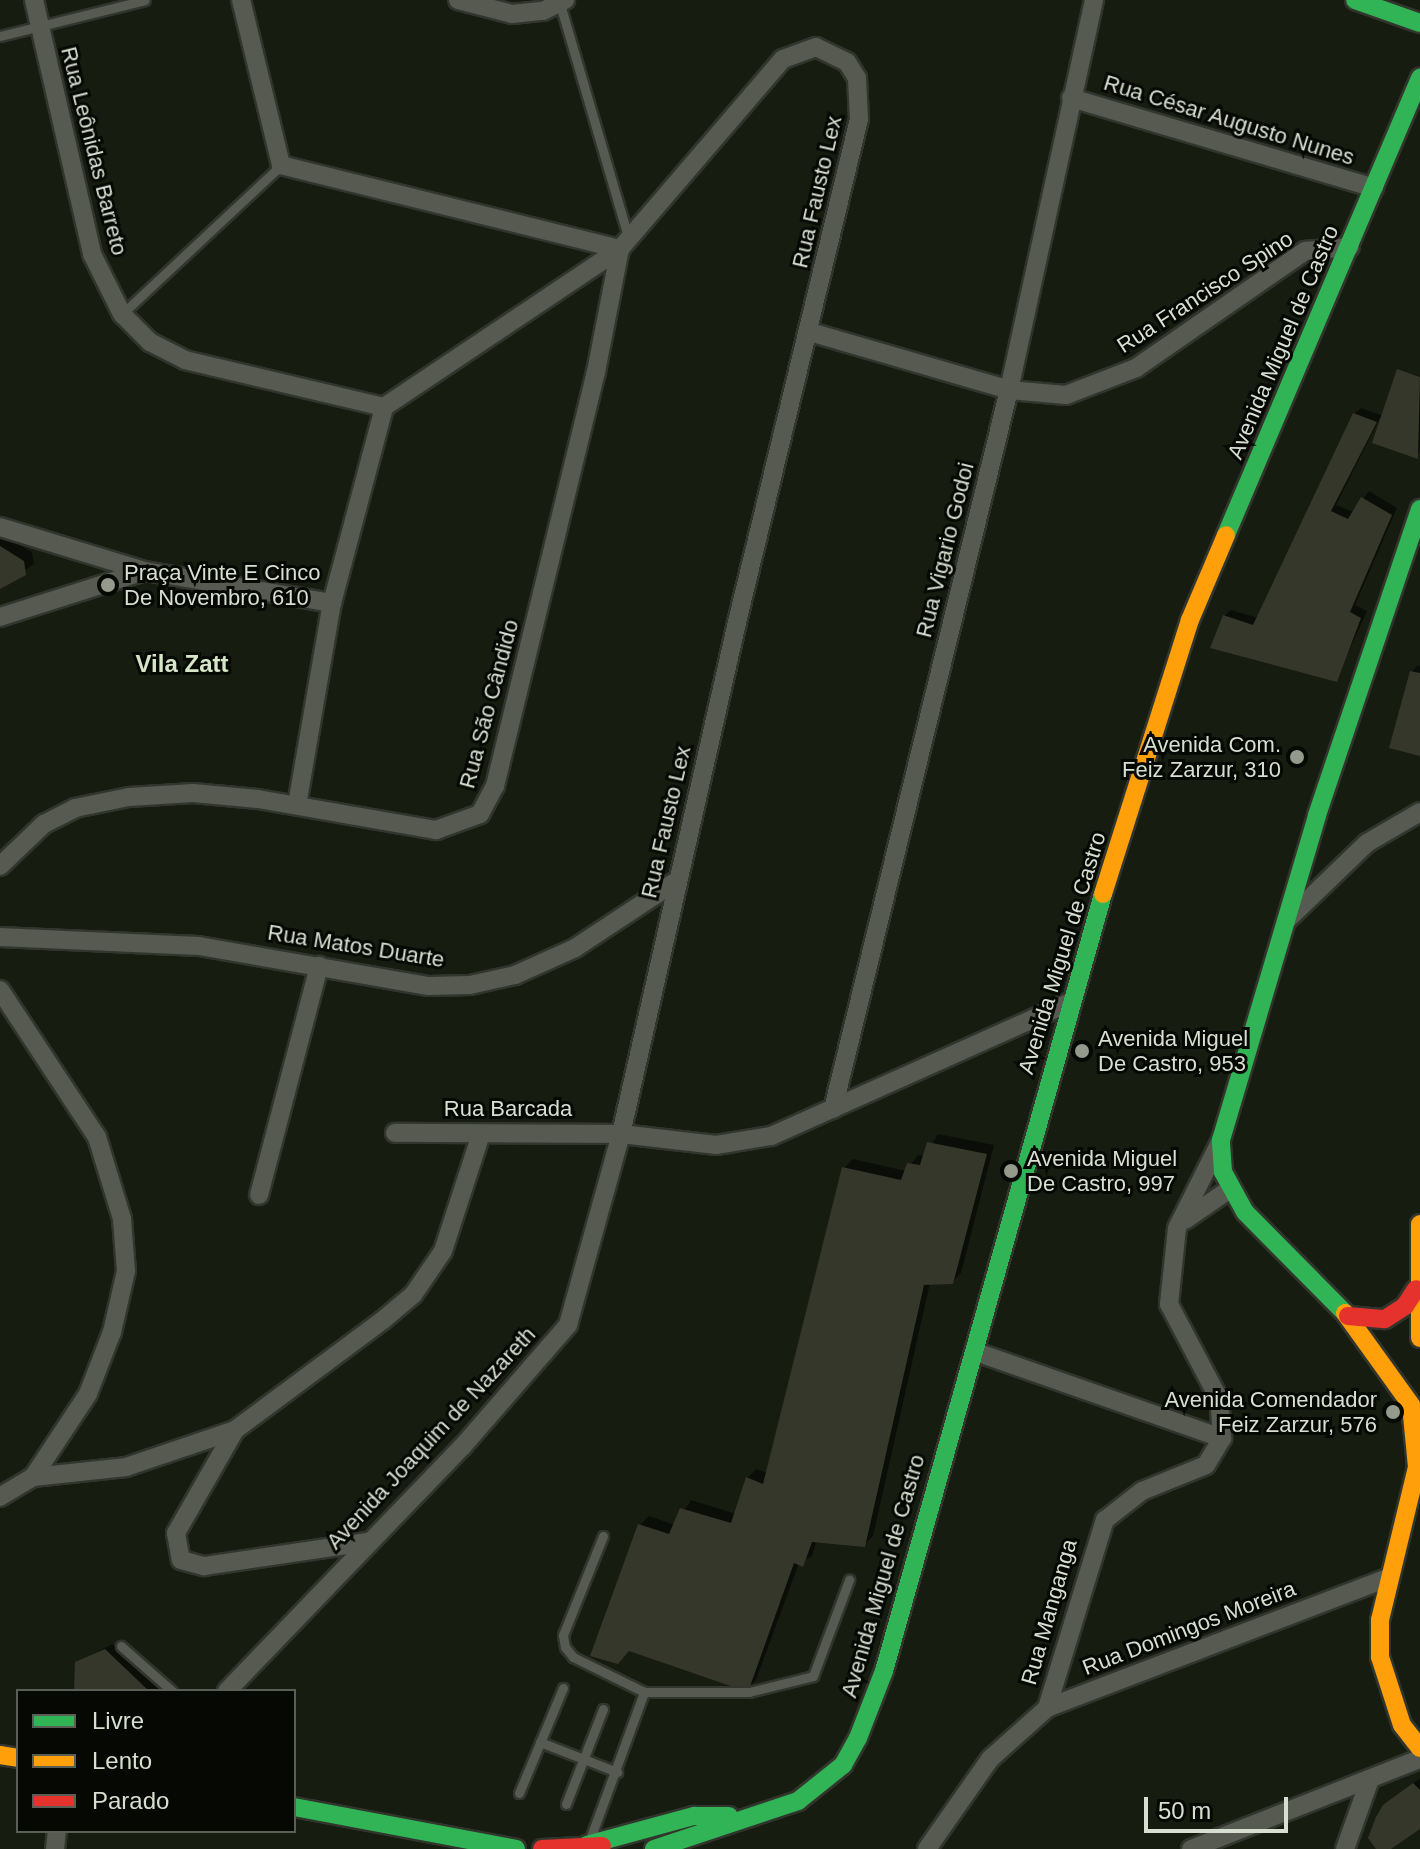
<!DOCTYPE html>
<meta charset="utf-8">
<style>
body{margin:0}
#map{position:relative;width:1420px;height:1849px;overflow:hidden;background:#161c10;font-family:Arial,sans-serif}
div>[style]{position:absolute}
.shadow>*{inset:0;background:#0007}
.building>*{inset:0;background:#36372b}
.roads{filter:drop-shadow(2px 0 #32352d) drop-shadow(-2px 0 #32352d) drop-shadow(0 2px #32352d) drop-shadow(0 -2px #32352d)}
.lane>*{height:9px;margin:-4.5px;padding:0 4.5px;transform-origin:4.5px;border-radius:4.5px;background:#565a51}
.street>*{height:18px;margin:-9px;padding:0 9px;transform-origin:9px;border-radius:9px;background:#565a51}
.fast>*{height:18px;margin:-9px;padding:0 9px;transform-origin:9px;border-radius:9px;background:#30b455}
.slow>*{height:18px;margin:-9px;padding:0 9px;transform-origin:9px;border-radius:9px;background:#ff9f0a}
.jam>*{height:18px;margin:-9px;padding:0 9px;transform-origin:9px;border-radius:9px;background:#e5322d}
.dots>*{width:22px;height:22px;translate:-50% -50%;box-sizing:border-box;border:4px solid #060903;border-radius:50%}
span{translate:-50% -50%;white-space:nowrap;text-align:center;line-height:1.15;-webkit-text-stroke:6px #060903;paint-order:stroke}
.street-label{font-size:22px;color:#d8dfd1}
.poi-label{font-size:22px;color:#d8dfd1}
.left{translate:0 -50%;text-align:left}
.right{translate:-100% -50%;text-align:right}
.neighbourhood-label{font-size:24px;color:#d6e4c7;font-weight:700}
.legend{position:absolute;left:16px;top:1689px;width:280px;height:144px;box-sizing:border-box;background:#060903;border:2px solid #5a5f55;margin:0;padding:10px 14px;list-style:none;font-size:24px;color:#d8dfd1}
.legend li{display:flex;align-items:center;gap:16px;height:40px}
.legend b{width:40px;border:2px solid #5a5f55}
.scale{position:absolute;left:1144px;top:1797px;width:144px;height:36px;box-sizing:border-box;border:4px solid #d8dfd1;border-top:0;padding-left:10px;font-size:24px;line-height:28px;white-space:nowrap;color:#d8dfd1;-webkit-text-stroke:6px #060903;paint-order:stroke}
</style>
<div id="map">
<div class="shadow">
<i style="clip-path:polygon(1399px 371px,1420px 376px,1420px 451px,1417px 456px,1380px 418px,1336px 505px,1354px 512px,1369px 491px,1397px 508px,1355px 605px,1367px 611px,1336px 680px,1224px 616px,1231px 610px,1258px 618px,1354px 414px,1361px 408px,1384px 416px)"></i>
<i style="clip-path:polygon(0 534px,32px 552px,34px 564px,0 587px)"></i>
<i style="clip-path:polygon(1418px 665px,1420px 666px,1420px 754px,1412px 672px)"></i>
<i style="clip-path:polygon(938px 1134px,994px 1145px,961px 1273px,952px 1282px,930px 1283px,873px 1536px,864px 1545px,817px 1540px,812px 1556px,799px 1563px,756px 1680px,747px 1689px,640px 1525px,649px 1516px,675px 1525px,691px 1500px,736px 1514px,747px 1478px,756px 1469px,768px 1473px,844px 1168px,853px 1159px,906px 1171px,918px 1155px,925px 1156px)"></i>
<i style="clip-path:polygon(112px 1644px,162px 1691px,76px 1691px,77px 1663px)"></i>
<i style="clip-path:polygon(1420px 1778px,1420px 1827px,1387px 1849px,1378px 1849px,1392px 1799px)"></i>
</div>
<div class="building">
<i style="clip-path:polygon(1397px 369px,1420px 377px,1418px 459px,1372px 443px)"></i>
<i style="clip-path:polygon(1353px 413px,1377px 422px,1331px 511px,1348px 519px,1361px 497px,1392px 515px,1350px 612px,1361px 618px,1337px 682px,1210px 648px,1223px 615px,1253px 625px)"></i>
<i style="clip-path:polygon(0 546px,24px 561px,26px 575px,0 589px)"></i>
<i style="clip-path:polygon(1410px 671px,1420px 673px,1420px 756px,1389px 748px)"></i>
<i style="clip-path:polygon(927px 1142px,987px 1154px,953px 1284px,924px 1285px,865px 1547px,812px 1542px,803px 1567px,794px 1563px,748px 1692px,629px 1651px,618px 1664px,590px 1656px,638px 1524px,669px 1534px,680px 1508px,731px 1523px,746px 1477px,763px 1484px,842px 1167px,901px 1180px,907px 1163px,920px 1165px)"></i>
<i style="clip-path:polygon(105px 1649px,149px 1691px,74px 1691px,75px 1662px)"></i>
<i style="clip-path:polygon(1413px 1783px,1420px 1790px,1420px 1829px,1391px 1849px,1376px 1849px,1368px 1838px,1376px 1817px,1383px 1805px)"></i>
</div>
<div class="roads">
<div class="lane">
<i style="left:560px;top:4px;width:243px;rotate:73.7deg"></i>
<i style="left:0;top:36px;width:149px;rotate:-13.9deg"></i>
<i style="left:122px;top:314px;width:218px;rotate:-43.1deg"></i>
<i style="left:603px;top:1536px;width:107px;rotate:112deg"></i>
<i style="left:563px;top:1635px;width:12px;rotate:81deg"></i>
<i style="left:565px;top:1647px;width:13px;rotate:51deg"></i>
<i style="left:573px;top:1657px;width:79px;rotate:26.2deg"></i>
<i style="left:644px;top:1692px;width:105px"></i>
<i style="left:749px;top:1692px;width:66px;rotate:-14deg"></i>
<i style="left:813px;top:1676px;width:103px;rotate:-69.4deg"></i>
<i style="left:121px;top:1646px;width:68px;rotate:41.4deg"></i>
<i style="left:540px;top:1742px;width:83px;rotate:21.3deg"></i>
<i style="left:519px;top:1793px;width:114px;rotate:-67.3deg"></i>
<i style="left:566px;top:1804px;width:102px;rotate:-68.7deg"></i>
<i style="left:590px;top:1839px;width:157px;rotate:-69.8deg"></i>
</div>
<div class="street">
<i style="left:34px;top:0;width:261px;rotate:77.1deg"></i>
<i style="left:92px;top:254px;width:67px;rotate:63.4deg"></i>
<i style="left:122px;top:314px;width:40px;rotate:45deg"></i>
<i style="left:150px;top:342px;width:39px;rotate:27deg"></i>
<i style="left:185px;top:360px;width:204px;rotate:13.3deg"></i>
<i style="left:458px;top:0;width:56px;rotate:14.5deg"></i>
<i style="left:512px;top:14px;width:31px;rotate:-6deg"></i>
<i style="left:543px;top:11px;width:25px;rotate:-27deg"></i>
<i style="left:1071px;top:98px;width:316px;rotate:16.5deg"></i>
<i style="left:810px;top:332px;width:207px;rotate:16.2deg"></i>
<i style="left:1009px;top:390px;width:57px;rotate:5deg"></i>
<i style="left:1066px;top:395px;width:75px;rotate:-21.1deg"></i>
<i style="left:1136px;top:368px;width:206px;rotate:-34.7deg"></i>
<i style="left:1305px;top:251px;width:45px;rotate:-5.1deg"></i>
<i style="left:0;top:527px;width:152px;rotate:16.9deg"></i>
<i style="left:145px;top:571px;width:190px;rotate:9.7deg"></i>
<i style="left:0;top:617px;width:152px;rotate:-17.6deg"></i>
<i style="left:297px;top:805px;width:205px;rotate:-80.2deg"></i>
<i style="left:332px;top:603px;width:203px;rotate:-75.1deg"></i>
<i style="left:384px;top:407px;width:284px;rotate:-33.8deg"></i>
<i style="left:620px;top:249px;width:250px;rotate:-49.4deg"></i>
<i style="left:783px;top:59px;width:35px;rotate:-20deg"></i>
<i style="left:816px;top:47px;width:34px;rotate:26deg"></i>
<i style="left:847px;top:62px;width:19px;rotate:58deg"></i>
<i style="left:857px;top:78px;width:41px;rotate:87.2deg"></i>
<i style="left:859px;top:119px;width:513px;rotate:103.63deg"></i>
<i style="left:738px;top:618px;width:529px;rotate:102.78deg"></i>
<i style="left:621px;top:1134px;width:226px;rotate:-179.7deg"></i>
<i style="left:0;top:866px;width:61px;rotate:-43.7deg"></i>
<i style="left:44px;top:824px;width:35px;rotate:-27deg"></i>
<i style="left:75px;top:808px;width:55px;rotate:-11.5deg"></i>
<i style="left:129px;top:797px;width:64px;rotate:-3.6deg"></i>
<i style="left:193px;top:793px;width:65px;rotate:5.3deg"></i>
<i style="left:258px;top:799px;width:181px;rotate:9.9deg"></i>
<i style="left:436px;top:830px;width:47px;rotate:-20deg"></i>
<i style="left:480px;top:814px;width:32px;rotate:-62deg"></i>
<i style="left:495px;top:786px;width:426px;rotate:-76.3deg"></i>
<i style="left:596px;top:372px;width:125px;rotate:-79deg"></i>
<i style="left:620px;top:249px;width:349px;rotate:-166.1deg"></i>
<i style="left:281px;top:165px;width:170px;rotate:-103.6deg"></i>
<i style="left:1287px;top:920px;width:111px;rotate:-43.9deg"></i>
<i style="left:1367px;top:843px;width:61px;rotate:-30.3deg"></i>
<i style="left:0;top:937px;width:199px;rotate:2.6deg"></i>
<i style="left:199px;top:946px;width:233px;rotate:9.9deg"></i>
<i style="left:429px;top:986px;width:41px;rotate:-1.4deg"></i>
<i style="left:470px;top:985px;width:46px;rotate:-12.5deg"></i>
<i style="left:515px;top:975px;width:66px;rotate:-24.2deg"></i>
<i style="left:575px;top:948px;width:123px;rotate:-33.4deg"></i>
<i style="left:0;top:990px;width:176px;rotate:56.6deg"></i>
<i style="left:97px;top:1137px;width:86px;rotate:73deg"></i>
<i style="left:122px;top:1219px;width:52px;rotate:85.6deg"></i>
<i style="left:126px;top:1271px;width:63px;rotate:102.9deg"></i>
<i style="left:112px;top:1332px;width:66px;rotate:111.2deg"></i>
<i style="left:88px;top:1394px;width:100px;rotate:123.5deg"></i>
<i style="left:33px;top:1477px;width:39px;rotate:149deg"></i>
<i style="left:833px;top:1109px;width:740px;rotate:-76.25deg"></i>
<i style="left:1009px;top:390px;width:399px;rotate:-77.7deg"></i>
<i style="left:259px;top:1195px;width:237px;rotate:-75.3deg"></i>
<i style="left:1185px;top:1220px;width:55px;rotate:-34.6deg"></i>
<i style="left:976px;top:1352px;width:261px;rotate:19.3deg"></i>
<i style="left:235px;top:1430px;width:119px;rotate:119.8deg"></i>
<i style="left:176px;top:1533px;width:27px;rotate:80deg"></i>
<i style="left:181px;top:1560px;width:24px;rotate:15deg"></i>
<i style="left:204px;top:1566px;width:165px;rotate:-8.4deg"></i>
<i style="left:33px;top:1477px;width:94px;rotate:-6.1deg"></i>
<i style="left:126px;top:1467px;width:115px;rotate:-18.7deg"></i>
<i style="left:235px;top:1430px;width:184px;rotate:-36.6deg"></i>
<i style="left:383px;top:1320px;width:39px;rotate:-40deg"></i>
<i style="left:413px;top:1295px;width:53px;rotate:-55.7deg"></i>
<i style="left:443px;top:1251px;width:123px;rotate:-72deg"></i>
<i style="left:227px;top:1691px;width:339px;rotate:-46.1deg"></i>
<i style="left:462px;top:1447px;width:162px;rotate:-49deg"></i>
<i style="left:568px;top:1325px;width:198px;rotate:-74.5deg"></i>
<i style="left:621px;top:1134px;width:96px;rotate:6.6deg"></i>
<i style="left:716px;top:1145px;width:56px;rotate:-9.3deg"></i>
<i style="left:771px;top:1136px;width:326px;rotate:-24.1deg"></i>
<i style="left:1047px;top:1708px;width:197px;rotate:-72.9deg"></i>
<i style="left:1105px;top:1520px;width:47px;rotate:-38.1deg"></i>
<i style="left:1142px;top:1491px;width:69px;rotate:-22.1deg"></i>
<i style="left:1206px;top:1465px;width:31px;rotate:-59deg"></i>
<i style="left:1222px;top:1438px;width:39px;rotate:-94deg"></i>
<i style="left:1219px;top:1399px;width:107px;rotate:-117.8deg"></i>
<i style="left:1169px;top:1304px;width:76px;rotate:-84deg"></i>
<i style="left:1177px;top:1228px;width:96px;rotate:-63.4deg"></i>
<i style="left:55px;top:1849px;width:18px;rotate:-84deg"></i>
<i style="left:927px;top:1849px;width:110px;rotate:-55deg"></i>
<i style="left:990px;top:1759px;width:76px;rotate:-41.8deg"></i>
<i style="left:1047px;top:1708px;width:365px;rotate:-20.9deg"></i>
<i style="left:1191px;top:1849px;width:246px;rotate:-21.5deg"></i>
<i style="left:1345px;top:1849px;width:74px;rotate:-70.3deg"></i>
</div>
<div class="fast">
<i style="left:1355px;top:0;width:69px;rotate:19.5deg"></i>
<i style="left:1226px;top:535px;width:497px;rotate:-67deg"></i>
<i style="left:1345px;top:1313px;width:142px;rotate:-134.7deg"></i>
<i style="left:1245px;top:1212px;width:46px;rotate:-118.8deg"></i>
<i style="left:1223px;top:1172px;width:32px;rotate:-94deg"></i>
<i style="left:1221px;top:1140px;width:339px;rotate:-73.5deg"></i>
<i style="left:1317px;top:815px;width:323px;rotate:-71.4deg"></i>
<i style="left:294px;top:1807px;width:226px;rotate:10.7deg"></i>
<i style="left:587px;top:1845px;width:111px;rotate:-15.2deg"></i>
<i style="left:694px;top:1816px;width:35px"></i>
<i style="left:654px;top:1849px;width:152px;rotate:-18.4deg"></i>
<i style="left:798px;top:1801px;width:58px;rotate:-38.7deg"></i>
<i style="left:843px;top:1765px;width:31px;rotate:-61deg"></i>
<i style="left:858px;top:1738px;width:72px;rotate:-68.8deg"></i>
<i style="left:884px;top:1671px;width:807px;rotate:-74.26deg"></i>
</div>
<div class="slow">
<i style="left:1103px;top:894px;width:287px;rotate:-72.4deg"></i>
<i style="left:1190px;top:620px;width:92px;rotate:-67deg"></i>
<i style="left:1420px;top:1224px;width:114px;rotate:90deg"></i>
<i style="left:1345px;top:1313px;width:113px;rotate:54.3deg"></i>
<i style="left:1411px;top:1405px;width:62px;rotate:84.5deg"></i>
<i style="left:1417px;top:1467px;width:157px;rotate:103.6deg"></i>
<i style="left:1380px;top:1620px;width:37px;rotate:90deg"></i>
<i style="left:1380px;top:1657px;width:71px;rotate:72.1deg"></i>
<i style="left:1402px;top:1725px;width:29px;rotate:52deg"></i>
<i style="left:0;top:1755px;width:18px;rotate:9deg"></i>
</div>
<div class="jam">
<i style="left:1348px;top:1316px;width:37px;rotate:5deg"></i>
<i style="left:1385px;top:1319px;width:24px;rotate:-33deg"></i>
<i style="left:1405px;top:1306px;width:20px;rotate:-57deg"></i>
<i style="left:542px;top:1849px;width:60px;rotate:-2.9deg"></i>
</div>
</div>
<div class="dots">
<i style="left:108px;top:585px;background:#949b8d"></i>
<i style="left:1297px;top:757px;background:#949b8d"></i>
<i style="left:1082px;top:1051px;background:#949b8d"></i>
<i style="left:1011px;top:1171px;background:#949b8d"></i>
<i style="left:1393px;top:1412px;background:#949b8d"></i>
</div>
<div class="street-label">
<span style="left:1229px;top:120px;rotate:17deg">Rua César Augusto Nunes</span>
<span style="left:94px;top:151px;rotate:76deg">Rua Leônidas Barreto</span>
<span style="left:817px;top:192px;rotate:-77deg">Rua Fausto Lex</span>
<span style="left:1205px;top:292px;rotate:-33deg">Rua Francisco Spino</span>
<span style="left:1283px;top:342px;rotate:-67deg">Avenida Miguel de Castro</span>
<span style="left:945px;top:550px;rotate:-76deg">Rua Vigario Godoi</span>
<span style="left:489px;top:704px;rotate:-75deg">Rua São Cândido</span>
<span style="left:666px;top:822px;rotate:-77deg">Rua Fausto Lex</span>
<span style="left:356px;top:946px;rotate:9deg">Rua Matos Duarte</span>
<span style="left:1062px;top:953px;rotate:-73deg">Avenida Miguel de Castro</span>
<span style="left:508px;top:1109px">Rua Barcada</span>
<span style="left:431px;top:1438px;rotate:-47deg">Avenida Joaquim de Nazareth</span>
<span style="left:883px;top:1576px;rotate:-74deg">Avenida Miguel de Castro</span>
<span style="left:1049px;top:1612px;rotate:-74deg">Rua Manganga</span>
<span style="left:1189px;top:1628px;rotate:-21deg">Rua Domingos Moreira</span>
</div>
<div class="poi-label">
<span class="left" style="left:124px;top:585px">Praça Vinte E Cinco<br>De Novembro, 610</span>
<span class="right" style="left:1281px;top:757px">Avenida Com.<br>Feiz Zarzur, 310</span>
<span class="left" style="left:1098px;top:1051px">Avenida Miguel<br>De Castro, 953</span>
<span class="left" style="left:1027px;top:1171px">Avenida Miguel<br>De Castro, 997</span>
<span class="right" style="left:1377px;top:1412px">Avenida Comendador<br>Feiz Zarzur, 576</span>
</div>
<div class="neighbourhood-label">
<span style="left:182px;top:664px">Vila Zatt</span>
</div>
<ul class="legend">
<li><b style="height:10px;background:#30b455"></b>Livre</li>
<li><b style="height:10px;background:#ff9f0a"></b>Lento</li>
<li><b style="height:10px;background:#e5322d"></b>Parado</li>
</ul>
<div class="scale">50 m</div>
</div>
